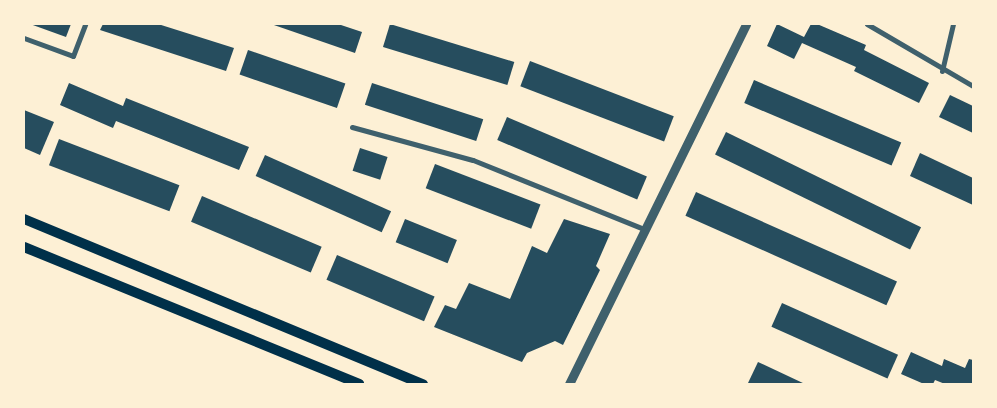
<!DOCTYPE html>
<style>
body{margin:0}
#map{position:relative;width:997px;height:408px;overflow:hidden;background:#fdf0d5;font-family:Mulish,sans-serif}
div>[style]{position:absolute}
.building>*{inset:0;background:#264d5e;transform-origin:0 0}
.minor>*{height:5px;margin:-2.5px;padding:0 2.5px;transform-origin:2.5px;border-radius:2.5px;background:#3f606c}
.tertiary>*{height:9px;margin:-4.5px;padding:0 4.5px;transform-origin:4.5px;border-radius:4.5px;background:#3f606c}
.primary>*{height:10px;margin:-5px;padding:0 5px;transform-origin:5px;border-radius:5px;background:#003049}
span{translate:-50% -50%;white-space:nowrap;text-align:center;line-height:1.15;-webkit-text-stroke:5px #fdf0d5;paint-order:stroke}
.frame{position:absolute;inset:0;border:25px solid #fdf0d5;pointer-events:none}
</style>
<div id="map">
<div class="building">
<i style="clip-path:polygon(30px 24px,71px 24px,66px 37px)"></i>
<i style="clip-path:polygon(103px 24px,158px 24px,234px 48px,226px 71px,100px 30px)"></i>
<i style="clip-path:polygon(271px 24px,338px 24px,362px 32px,355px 53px)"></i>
<i style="left:390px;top:24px;width:130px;height:24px;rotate:17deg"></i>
<i style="clip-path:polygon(777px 24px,804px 37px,811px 24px,817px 24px,866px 45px,864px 50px,929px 83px,919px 103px,854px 71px,856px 67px,802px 43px,794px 59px,767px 46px)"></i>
<i style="left:248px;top:50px;width:103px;height:26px;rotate:19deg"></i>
<i style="left:530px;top:61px;width:154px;height:27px;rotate:21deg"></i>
<i style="left:754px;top:80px;width:160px;height:25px;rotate:23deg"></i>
<i style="clip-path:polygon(69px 83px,123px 106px,126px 98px,249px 147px,239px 170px,116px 121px,113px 128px,60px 105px)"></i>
<i style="left:372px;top:83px;width:117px;height:23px;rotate:18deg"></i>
<i style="clip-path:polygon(950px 95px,973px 106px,973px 133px,939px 117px)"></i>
<i style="clip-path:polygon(24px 110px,54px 122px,40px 155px,24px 148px)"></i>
<i style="left:507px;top:117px;width:152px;height:25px;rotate:23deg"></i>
<i style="left:726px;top:132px;width:217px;height:25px;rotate:26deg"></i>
<i style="left:59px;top:139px;width:129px;height:28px;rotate:21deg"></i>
<i style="left:360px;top:148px;width:29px;height:24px;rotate:18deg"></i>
<i style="clip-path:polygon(920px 153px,973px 178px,973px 205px,910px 176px)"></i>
<i style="left:265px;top:155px;width:138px;height:23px;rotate:24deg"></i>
<i style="left:435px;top:164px;width:113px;height:26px;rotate:21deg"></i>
<i style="left:696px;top:192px;width:220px;height:26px;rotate:24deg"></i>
<i style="left:202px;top:196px;width:130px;height:28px;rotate:23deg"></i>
<i style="left:405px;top:219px;width:56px;height:25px;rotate:22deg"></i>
<i style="clip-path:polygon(564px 219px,610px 234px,596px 266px,600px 270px,563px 345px,555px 341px,527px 353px,522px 362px,434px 327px,445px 305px,456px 309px,469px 283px,510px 299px,532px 246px,547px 253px)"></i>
<i style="left:337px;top:255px;width:106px;height:27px;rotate:23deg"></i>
<i style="left:782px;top:303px;width:127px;height:26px;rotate:24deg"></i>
<i style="clip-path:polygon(911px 352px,942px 366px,944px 359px,965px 368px,969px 359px,973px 360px,973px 384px,945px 384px,935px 380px,933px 384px,924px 384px,901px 374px)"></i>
<i style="clip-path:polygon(758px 362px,805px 384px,748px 383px)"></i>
</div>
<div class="minor">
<i style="left:867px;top:24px;width:123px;rotate:30.3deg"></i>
<i style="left:24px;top:38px;width:52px;rotate:20.2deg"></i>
<i style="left:73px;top:56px;width:34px;rotate:-69deg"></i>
<i style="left:942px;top:71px;width:48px;rotate:-76.8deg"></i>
<i style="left:352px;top:127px;width:125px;rotate:15.3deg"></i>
<i style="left:473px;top:160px;width:184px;rotate:22deg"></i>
</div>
<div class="tertiary">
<i style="left:569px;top:384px;width:401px;rotate:-63.8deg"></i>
</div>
<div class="primary">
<i style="left:24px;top:219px;width:432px;rotate:22.5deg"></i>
<i style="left:24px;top:247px;width:362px;rotate:22.2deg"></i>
</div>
<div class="frame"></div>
</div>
